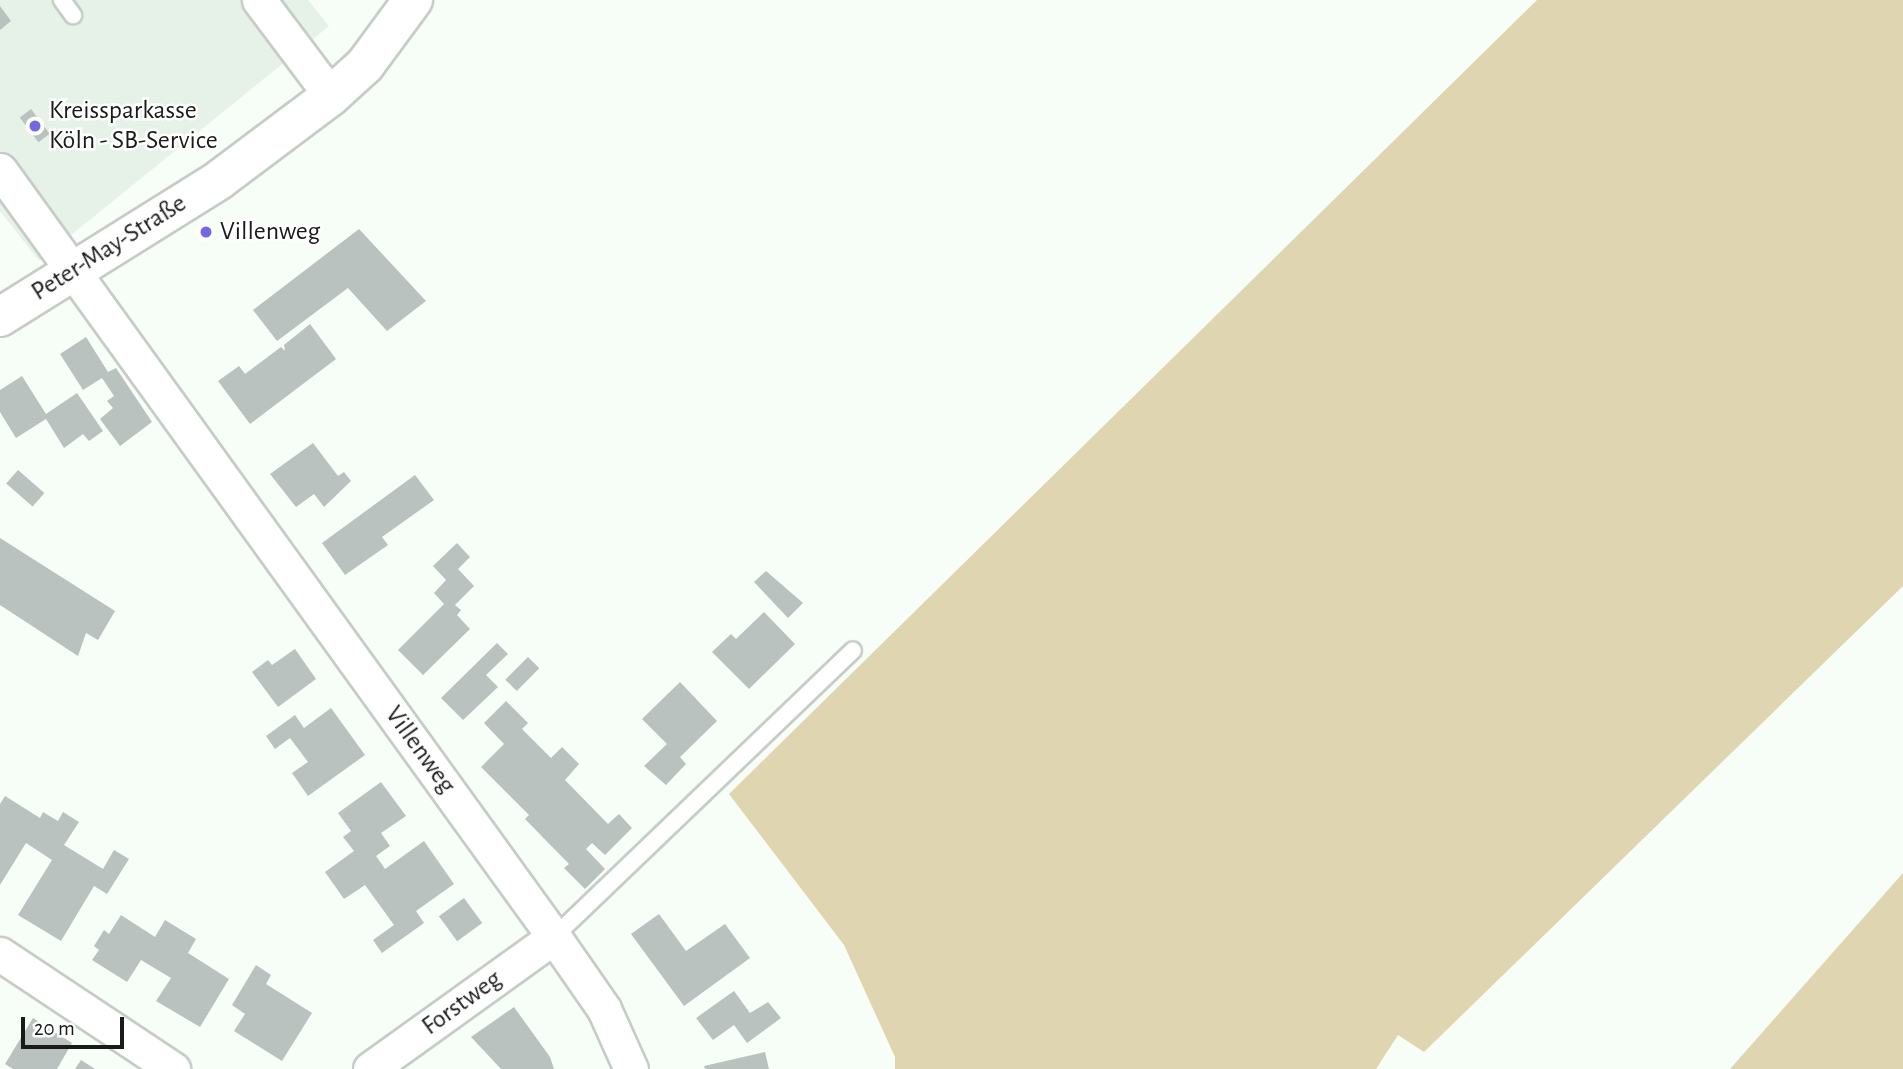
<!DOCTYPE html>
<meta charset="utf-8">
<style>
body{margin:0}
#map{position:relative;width:1903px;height:1069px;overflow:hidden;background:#f7fdf7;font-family:"Alegreya Sans",sans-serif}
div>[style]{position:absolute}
.built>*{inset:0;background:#e6f2e7}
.green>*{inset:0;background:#e0d5b1}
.building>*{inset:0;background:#b9c2bf;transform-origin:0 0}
.roads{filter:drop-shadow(2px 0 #c6ccc6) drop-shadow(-2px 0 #c6ccc6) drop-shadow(0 2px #c6ccc6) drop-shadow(0 -2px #c6ccc6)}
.lane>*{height:16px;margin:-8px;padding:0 8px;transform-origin:8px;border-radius:8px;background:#fff}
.street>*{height:33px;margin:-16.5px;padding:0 16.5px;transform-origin:16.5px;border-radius:16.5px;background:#fff}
.secondary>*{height:38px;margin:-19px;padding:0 19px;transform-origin:19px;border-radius:19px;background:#fff}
.dots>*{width:19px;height:19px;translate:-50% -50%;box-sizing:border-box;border:4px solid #fff;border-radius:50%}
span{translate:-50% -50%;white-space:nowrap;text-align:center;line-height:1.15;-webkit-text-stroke:5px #fff;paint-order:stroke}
.poi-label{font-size:26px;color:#191b19}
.left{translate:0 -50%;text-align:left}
.street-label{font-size:26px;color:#191b19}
.scale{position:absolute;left:21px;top:1017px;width:103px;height:32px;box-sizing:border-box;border:4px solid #191b19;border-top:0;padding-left:9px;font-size:21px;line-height:24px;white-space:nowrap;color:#191b19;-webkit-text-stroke:5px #fff;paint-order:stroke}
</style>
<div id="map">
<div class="built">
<i style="clip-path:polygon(0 0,308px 0,329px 26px,39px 261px,0 211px)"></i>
</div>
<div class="green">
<i style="clip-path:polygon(1537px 0,1903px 0,1903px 586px,1424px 1052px,1398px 1035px,1376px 1069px,895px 1069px,895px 1057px,844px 945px,729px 794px)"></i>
<i style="clip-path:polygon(1903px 873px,1903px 1069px,1730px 1069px)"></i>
</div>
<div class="building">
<i style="clip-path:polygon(0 6px,11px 21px,0 30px)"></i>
<i style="left:31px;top:109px;width:31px;height:14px;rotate:53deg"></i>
<i style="clip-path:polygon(359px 229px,426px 301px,387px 331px,348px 288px,277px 341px,253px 310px)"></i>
<i style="clip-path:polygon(310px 324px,336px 359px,250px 424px,218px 381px,239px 366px,245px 374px,281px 347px,285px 351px,284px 345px)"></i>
<i style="clip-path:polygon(86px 337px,108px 372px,116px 368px,152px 422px,120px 446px,100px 419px,113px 408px,107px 401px,114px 396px,102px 378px,83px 390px,60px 354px)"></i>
<i style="clip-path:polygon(22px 376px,46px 414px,77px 393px,103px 431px,89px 441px,83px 434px,64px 448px,46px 419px,16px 438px,0 412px,0 390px)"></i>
<i style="clip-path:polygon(313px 443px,338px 476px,344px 472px,351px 481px,324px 507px,314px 494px,296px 507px,270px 474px)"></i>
<i style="left:18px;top:470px;width:35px;height:18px;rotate:41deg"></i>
<i style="clip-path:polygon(415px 475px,434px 500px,382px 537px,388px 545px,345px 575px,322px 543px)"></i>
<i style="clip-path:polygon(0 538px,115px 611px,98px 640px,86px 633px,78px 656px,0 605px)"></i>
<i style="clip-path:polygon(457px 543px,470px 557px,458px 569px,474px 586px,455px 605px,461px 610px,457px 615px,470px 629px,423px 675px,398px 650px,444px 604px,434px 593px,446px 580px,433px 566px)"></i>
<i style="clip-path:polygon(766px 571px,803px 603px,788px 618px,754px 582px)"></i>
<i style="clip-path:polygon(764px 612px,795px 644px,749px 689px,712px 652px,731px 634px,736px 639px)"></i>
<i style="clip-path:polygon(497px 643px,508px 654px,486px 675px,498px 687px,463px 720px,441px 698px)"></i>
<i style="clip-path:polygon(295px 649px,316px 679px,278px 707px,252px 672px,268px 660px,272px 665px)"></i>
<i style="left:528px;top:657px;width:16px;height:32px;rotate:45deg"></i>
<i style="clip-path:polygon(680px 682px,717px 721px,680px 757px,686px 764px,666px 785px,644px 766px,667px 744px,642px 719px)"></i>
<i style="clip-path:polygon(506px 701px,528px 723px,522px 729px,551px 758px,562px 747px,579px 764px,565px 780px,608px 824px,619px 814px,632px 828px,605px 855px,592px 843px,586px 849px,605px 869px,585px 889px,564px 868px,569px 864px,525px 819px,529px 815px,481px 767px,504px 744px,484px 723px)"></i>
<i style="clip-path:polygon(331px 708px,365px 755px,308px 796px,292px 773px,308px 762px,290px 738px,275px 749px,266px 736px,295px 715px,304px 728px)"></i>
<i style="clip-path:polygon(381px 782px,406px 816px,381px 833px,390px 846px,376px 856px,385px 869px,424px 841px,454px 884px,416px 911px,424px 923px,382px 953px,373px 940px,394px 925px,365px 885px,344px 899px,325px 872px,354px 851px,343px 837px,351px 831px,338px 813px)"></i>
<i style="clip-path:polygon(5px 796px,40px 818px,43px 812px,58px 821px,63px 812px,79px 822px,64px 845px,103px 869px,114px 850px,129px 859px,107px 894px,94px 886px,61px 941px,18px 915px,52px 860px,26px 843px,0 885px,0 804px)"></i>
<i style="left:464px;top:898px;width:31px;height:31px;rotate:54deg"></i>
<i style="clip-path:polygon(659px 914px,686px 951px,725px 924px,750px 958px,684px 1006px,631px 934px)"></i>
<i style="clip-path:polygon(121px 915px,155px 937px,165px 920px,196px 939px,188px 953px,229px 979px,200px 1027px,156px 1001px,171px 978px,141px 960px,127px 982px,92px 960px,99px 950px,94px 946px,104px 930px,109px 934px)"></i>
<i style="clip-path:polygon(256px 965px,271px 975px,266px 984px,312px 1013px,282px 1061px,234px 1031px,245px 1014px,232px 1005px)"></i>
<i style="clip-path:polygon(734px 991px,750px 1013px,768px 1002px,781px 1018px,747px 1043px,734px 1025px,713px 1040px,696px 1018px)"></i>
<i style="clip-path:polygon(514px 1007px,550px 1057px,554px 1069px,501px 1069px,471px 1037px)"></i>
<i style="clip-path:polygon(33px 1018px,72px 1043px,57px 1069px,13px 1069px,5px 1064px)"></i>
<i style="clip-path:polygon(765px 1052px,769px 1069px,705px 1069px,704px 1066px)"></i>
<i style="clip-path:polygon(81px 1060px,95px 1069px,75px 1069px)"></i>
</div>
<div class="roads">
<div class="lane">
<i style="left:62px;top:0;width:19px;rotate:54deg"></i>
<i style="left:554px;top:937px;width:414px;rotate:-43.8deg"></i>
</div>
<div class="street">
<i style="left:259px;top:0;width:120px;rotate:53.1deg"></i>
<i style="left:0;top:170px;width:946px;rotate:54.16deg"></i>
<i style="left:554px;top:937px;width:88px;rotate:55.2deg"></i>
<i style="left:604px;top:1009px;width:66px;rotate:65.8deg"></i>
<i style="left:0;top:954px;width:208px;rotate:33.6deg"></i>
<i style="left:370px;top:1069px;width:226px;rotate:-35.7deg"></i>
</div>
<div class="secondary">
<i style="left:0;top:317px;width:258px;rotate:-32deg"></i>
<i style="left:219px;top:180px;width:140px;rotate:-36.9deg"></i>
<i style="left:331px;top:96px;width:46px;rotate:-42.4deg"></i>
<i style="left:365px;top:65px;width:81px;rotate:-53.6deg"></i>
</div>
</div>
<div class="dots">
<i style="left:35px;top:126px;background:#7367e2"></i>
<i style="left:206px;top:232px;background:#7367e2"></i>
</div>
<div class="poi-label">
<span class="left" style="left:49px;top:126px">Kreissparkasse<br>Köln - SB-Service</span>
<span class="left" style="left:220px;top:232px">Villenweg</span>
</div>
<div class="street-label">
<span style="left:109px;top:248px;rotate:-32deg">Peter-May-Straße</span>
<span style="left:420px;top:750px;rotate:54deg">Villenweg</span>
<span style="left:462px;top:1003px;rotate:-36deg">Forstweg</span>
</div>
<div class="scale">20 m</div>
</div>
